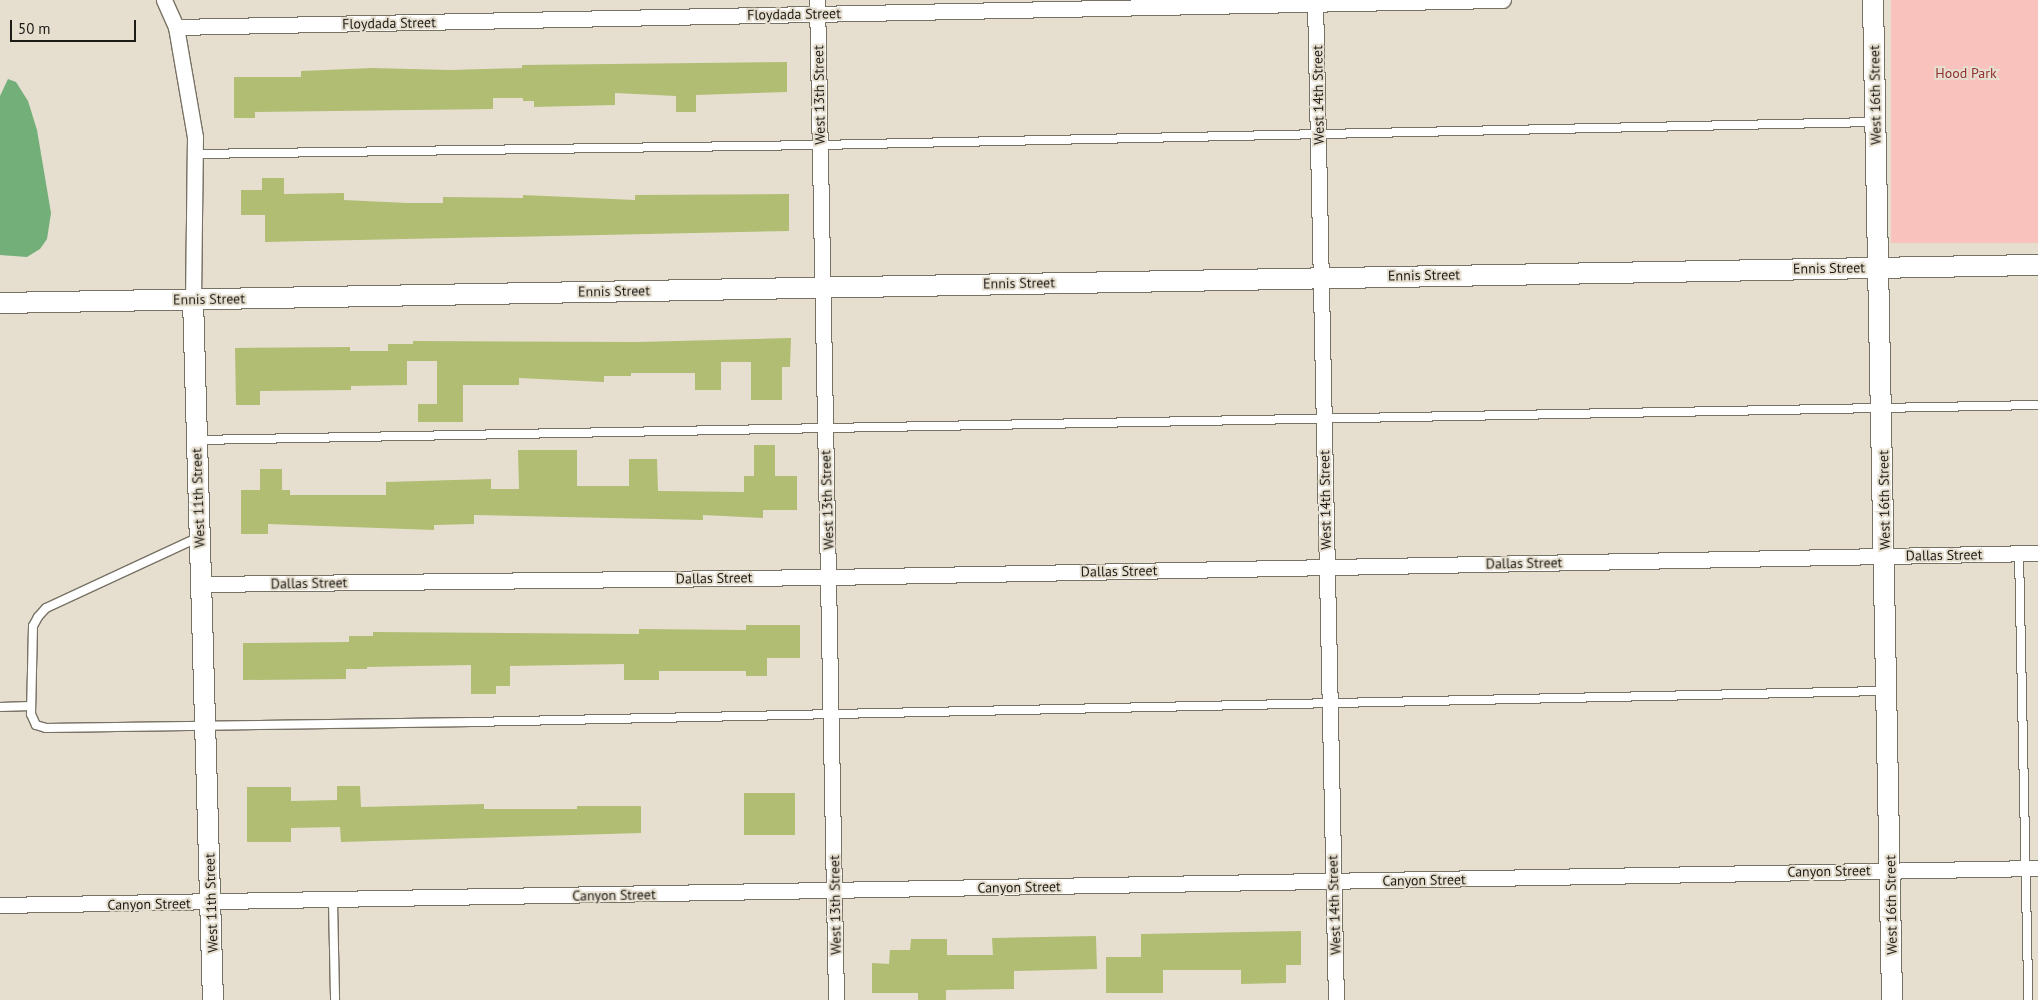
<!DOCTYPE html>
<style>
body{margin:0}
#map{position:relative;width:2038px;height:1000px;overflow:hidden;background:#e6dfd0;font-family:"PT Sans",sans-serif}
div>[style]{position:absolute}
.green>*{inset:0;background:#fac2bd;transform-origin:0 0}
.water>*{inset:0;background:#72af79}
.building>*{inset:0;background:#b1bd72;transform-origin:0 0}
.roads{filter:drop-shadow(1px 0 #787265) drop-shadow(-1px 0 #787265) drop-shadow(0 1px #787265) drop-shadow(0 -1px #787265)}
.lane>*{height:8px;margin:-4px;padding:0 4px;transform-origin:4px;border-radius:4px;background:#fff}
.street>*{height:15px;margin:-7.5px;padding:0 7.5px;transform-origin:7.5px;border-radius:7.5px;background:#fff}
.secondary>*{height:20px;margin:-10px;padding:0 10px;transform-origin:10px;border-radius:10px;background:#fff}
span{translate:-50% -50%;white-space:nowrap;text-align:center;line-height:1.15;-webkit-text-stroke:4px #e6dfd0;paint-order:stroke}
.street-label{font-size:14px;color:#1d1b16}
.park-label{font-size:14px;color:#91312f}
.scale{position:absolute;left:10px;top:20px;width:126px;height:22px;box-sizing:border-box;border:2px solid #1d1b16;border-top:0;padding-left:6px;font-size:15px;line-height:18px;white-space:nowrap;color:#1d1b16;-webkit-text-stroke:4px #e6dfd0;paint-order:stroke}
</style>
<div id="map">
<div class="green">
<i style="left:1891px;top:0;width:147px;height:243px"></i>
</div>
<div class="water">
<i style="clip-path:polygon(8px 79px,16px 82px,28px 101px,37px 130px,51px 213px,47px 239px,40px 249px,27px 257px,0 255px,0 96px)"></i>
</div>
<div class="building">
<i style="clip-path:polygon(787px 62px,787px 92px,696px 95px,696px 112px,676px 112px,676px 96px,615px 93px,615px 105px,534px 107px,534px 101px,523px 101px,523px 98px,493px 98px,493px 109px,255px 112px,255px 118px,234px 118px,234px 77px,301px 77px,301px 71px,372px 68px,450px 70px,522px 68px,522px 65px)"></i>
<i style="clip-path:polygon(262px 178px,284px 178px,284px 194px,344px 193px,344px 200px,407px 203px,443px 203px,443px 197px,523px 198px,523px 195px,635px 200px,635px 195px,789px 194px,789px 231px,265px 242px,265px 215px,241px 215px,241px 190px,262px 190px)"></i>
<i style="clip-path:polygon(791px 338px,790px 367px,782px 367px,782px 400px,751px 400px,751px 362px,721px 362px,721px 390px,695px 390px,695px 373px,631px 373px,631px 376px,604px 376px,604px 382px,519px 378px,519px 385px,463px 385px,463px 422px,418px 422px,418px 404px,437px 404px,437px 361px,407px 361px,407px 385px,351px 386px,351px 390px,260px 391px,260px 405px,236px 405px,235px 348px,350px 347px,350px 351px,388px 351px,388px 344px,413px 344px,413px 341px,638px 342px)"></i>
<i style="clip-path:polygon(754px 445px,775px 445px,775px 476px,797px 476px,797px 510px,763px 510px,763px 518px,703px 515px,703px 520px,474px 515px,474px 524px,434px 525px,434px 530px,268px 524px,268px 534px,241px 534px,241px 490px,260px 490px,260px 469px,282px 469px,282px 490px,290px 490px,290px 495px,386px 495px,386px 482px,454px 480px,491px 479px,491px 489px,519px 489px,518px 450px,577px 450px,577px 486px,629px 486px,629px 459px,657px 459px,658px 491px,744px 492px,744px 476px,754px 476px)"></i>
<i style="clip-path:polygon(746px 625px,800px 625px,800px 658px,767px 658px,767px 676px,746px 676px,746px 671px,659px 671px,659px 680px,624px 680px,624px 664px,510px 666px,510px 686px,496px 686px,496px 694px,471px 694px,471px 665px,367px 667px,367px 669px,346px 669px,346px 679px,243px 680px,243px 643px,349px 642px,349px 636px,373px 636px,373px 632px,639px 634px,639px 629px,746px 630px)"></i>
<i style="clip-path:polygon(337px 786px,360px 786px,361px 807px,484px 804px,484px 809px,577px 809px,577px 806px,641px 806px,641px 833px,341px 842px,340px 827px,291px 828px,291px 842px,247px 842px,247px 787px,291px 787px,291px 801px,337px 800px)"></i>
<i style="left:744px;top:793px;width:51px;height:42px"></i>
<i style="clip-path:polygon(1301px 931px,1301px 965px,1286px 965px,1286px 983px,1241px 984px,1241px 970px,1163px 970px,1163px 993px,1106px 993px,1106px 957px,1141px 957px,1141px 934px)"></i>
<i style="clip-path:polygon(1096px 936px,1097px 969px,1014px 971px,1014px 989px,946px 990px,946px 1000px,918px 1000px,918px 993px,872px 993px,872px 963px,889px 964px,890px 950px,910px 950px,911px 939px,947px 939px,947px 955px,993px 955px,992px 938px)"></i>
</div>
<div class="roads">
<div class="lane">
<i style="left:195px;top:154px;width:624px;rotate:-0.83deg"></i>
<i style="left:819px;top:145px;width:1056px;rotate:-1.25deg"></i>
<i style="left:198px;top:440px;width:1840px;rotate:-1.09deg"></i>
<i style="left:197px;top:538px;width:166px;rotate:155.1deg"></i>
<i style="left:46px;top:608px;width:12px;rotate:132deg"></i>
<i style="left:38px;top:617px;width:10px;rotate:119deg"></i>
<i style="left:33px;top:626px;width:88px;rotate:91.3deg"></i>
<i style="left:31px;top:714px;width:12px;rotate:66deg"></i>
<i style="left:36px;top:725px;width:10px;rotate:17deg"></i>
<i style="left:46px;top:728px;width:426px;rotate:-0.8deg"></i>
<i style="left:472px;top:722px;width:1412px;rotate:-1.26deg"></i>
<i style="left:2019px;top:553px;width:447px;rotate:88.8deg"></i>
<i style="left:0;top:707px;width:31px;rotate:-2deg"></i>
<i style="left:333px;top:901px;width:99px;rotate:88.8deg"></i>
</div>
<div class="street">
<i style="left:164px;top:0;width:30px;rotate:66deg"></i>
<i style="left:176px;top:27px;width:112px;rotate:80.2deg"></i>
<i style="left:195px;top:137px;width:162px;rotate:90.7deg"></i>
<i style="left:817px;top:0;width:1000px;rotate:88.91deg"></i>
<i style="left:1315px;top:0;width:1000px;rotate:88.8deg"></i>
<i style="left:176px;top:27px;width:1327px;rotate:-1.17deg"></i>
<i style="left:200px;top:584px;width:630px;rotate:-0.64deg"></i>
<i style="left:830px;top:577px;width:1208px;rotate:-1.14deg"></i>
<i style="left:0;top:905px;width:2038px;rotate:-1.04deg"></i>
</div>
<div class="secondary">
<i style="left:1873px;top:0;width:1000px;rotate:88.91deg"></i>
<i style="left:193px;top:299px;width:701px;rotate:88.37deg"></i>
<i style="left:0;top:303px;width:2038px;rotate:-1.07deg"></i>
</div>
</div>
<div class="street-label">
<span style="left:794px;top:14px;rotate:-1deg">Floydada Street</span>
<span style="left:389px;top:23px;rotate:-1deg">Floydada Street</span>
<span style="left:819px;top:95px;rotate:-91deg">West 13th Street</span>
<span style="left:1318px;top:95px;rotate:-91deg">West 14th Street</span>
<span style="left:1875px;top:95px;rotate:-91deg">West 16th Street</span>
<span style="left:1829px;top:268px;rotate:-1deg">Ennis Street</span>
<span style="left:1424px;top:275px;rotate:-1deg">Ennis Street</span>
<span style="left:1019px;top:283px;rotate:-1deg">Ennis Street</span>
<span style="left:614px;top:291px;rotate:-1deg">Ennis Street</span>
<span style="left:209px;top:299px;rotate:-1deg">Ennis Street</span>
<span style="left:198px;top:498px;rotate:-92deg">West 11th Street</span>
<span style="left:827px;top:500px;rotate:-92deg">West 13th Street</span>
<span style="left:1325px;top:500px;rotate:-91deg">West 14th Street</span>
<span style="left:1884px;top:500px;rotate:-91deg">West 16th Street</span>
<span style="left:1944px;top:555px;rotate:-1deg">Dallas Street</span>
<span style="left:1524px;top:563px;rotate:-1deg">Dallas Street</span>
<span style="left:1119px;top:571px;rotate:-1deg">Dallas Street</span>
<span style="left:714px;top:578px;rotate:-1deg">Dallas Street</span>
<span style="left:309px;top:583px;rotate:-1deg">Dallas Street</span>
<span style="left:1829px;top:871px;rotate:-1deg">Canyon Street</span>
<span style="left:1424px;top:880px;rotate:-1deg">Canyon Street</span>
<span style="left:1019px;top:887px;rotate:-1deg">Canyon Street</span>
<span style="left:614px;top:895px;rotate:-1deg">Canyon Street</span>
<span style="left:211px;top:903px;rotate:-92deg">West 11th Street</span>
<span style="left:149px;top:904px;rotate:-1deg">Canyon Street</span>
<span style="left:835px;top:905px;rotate:-91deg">West 13th Street</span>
<span style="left:1334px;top:905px;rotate:-92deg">West 14th Street</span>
<span style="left:1891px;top:905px;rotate:-91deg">West 16th Street</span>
</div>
<div class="park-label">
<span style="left:1966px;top:73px">Hood Park</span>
</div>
<div class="scale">50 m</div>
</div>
